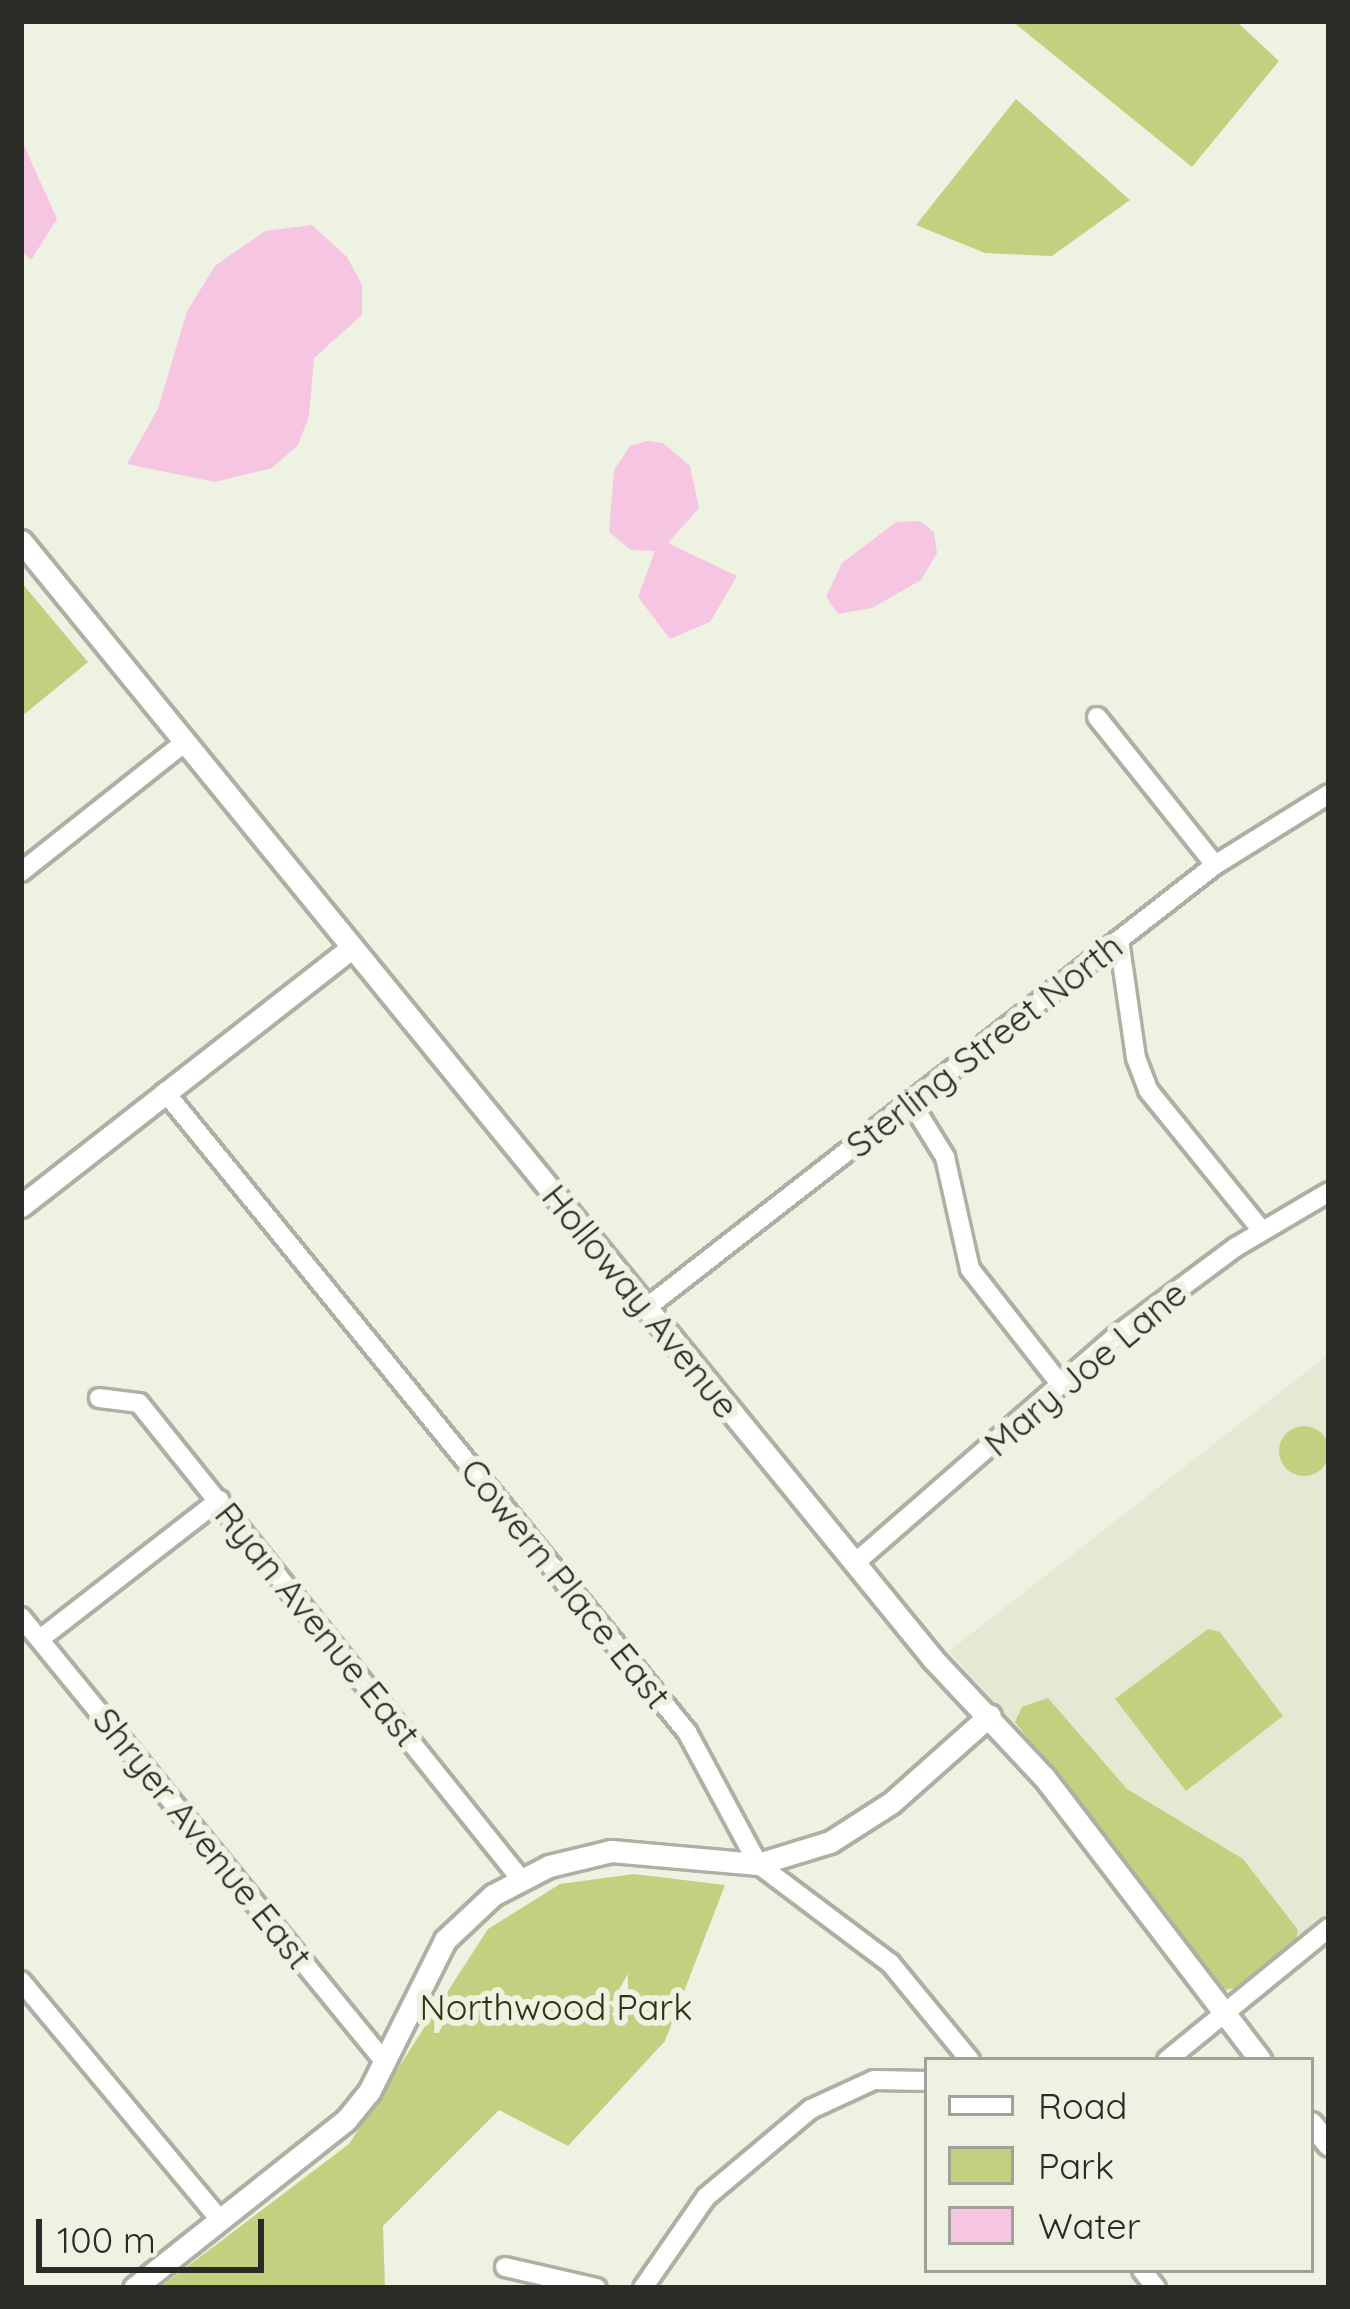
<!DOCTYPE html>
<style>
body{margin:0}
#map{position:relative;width:1350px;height:2309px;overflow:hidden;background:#eef2e3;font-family:Quicksand,sans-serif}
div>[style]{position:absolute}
.built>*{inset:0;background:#e4e9d3}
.green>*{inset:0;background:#c2d17f}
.round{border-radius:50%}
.water>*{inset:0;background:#f6c5e1}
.roads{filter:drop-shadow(3px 0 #adb0a2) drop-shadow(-3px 0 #adb0a2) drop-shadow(0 3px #adb0a2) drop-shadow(0 -3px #adb0a2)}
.minor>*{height:18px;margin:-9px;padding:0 9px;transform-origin:9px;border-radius:9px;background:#fff}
.tertiary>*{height:21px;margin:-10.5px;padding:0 10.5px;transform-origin:10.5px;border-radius:10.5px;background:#fff}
span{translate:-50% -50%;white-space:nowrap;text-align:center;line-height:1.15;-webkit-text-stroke:12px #eef2e3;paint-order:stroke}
.street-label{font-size:36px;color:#2a2b26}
.park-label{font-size:36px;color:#303511}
.frame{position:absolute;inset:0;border:24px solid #2a2b26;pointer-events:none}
.legend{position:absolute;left:924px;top:2057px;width:390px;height:216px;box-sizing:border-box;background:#eef2e3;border:3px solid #a0a297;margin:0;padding:15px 21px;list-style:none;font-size:36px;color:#2a2b26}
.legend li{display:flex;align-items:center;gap:24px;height:60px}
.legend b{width:60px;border:3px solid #a0a297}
.scale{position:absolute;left:36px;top:2219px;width:228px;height:54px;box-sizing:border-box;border:6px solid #2a2b26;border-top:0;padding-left:15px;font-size:36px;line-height:42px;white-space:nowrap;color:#2a2b26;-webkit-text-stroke:9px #eef2e3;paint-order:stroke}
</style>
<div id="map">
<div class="built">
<i style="clip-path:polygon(1329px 1354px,1329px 1916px,1232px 1991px,1222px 1990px,1096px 1820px,949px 1651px)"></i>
</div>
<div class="green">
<i style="clip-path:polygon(1012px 21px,1236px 21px,1279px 61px,1192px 167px)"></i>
<i style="clip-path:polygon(1016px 99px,1130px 200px,1052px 256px,985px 253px,916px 225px)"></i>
<i style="clip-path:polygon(21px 582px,88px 662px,21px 717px)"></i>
<i class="round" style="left:1279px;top:1426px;width:50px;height:50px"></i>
<i style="clip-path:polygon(1208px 1629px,1220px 1632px,1283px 1716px,1186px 1791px,1115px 1699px)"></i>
<i style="clip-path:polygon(1048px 1698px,1127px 1789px,1243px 1859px,1298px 1930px,1296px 1939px,1236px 1988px,1222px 1990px,1015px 1722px,1022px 1707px)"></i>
<i style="clip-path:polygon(634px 1874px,725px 1885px,665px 2041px,568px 2146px,499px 2110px,383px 2226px,385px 2288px,159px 2288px,349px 2144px,488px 1929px,560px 1884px)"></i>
</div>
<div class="water">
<i style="clip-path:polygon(21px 139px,57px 219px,31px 260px,21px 251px)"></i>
<i style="clip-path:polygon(312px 225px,347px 257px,362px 285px,362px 315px,314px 358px,309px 416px,298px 445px,272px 468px,215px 482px,127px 464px,158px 409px,187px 311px,215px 266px,265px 231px)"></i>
<i style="clip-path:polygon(648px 441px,663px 443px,690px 466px,699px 508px,668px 543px,737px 576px,710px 622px,670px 639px,638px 597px,655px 551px,631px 550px,609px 532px,614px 470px,630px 446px)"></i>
<i style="clip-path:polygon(920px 521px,934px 532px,937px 553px,921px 580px,872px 608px,838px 614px,826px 597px,842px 563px,896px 522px)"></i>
</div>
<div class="roads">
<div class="minor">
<i style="left:1097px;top:717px;width:189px;rotate:51.4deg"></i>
<i style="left:21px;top:872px;width:209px;rotate:-38.4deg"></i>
<i style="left:1119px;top:940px;width:119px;rotate:81.8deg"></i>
<i style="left:1136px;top:1058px;width:34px;rotate:69deg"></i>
<i style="left:1148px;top:1090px;width:181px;rotate:51deg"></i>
<i style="left:165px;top:1092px;width:826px;rotate:50.8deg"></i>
<i style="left:687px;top:1732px;width:150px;rotate:61.7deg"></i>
<i style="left:758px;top:1864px;width:165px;rotate:36.9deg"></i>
<i style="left:890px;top:1963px;width:126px;rotate:50.5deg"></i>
<i style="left:911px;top:1102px;width:65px;rotate:58.3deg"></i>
<i style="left:945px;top:1157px;width:115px;rotate:77.4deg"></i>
<i style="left:970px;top:1269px;width:147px;rotate:51.9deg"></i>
<i style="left:646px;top:1308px;width:721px;rotate:-37.9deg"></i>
<i style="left:1215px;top:865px;width:134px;rotate:-31.9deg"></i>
<i style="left:99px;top:1398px;width:40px;rotate:7.1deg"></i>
<i style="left:139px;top:1403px;width:609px;rotate:51.27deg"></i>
<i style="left:855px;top:1563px;width:351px;rotate:-41deg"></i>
<i style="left:1120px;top:1333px;width:144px;rotate:-36.6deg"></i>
<i style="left:1236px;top:1247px;width:108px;rotate:-30.6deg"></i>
<i style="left:21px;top:1617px;width:574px;rotate:50.73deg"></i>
<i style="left:40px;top:1639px;width:227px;rotate:-37.8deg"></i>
<i style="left:21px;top:1981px;width:310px;rotate:50.2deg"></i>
<i style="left:1167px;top:2060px;width:209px;rotate:-39.2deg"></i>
<i style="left:505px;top:2267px;width:94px;rotate:12.9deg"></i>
<i style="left:1142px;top:2270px;width:23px;rotate:52deg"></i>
<i style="left:643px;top:2288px;width:111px;rotate:-55.3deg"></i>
<i style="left:706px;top:2197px;width:137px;rotate:-40deg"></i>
<i style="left:811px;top:2109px;width:69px;rotate:-24.7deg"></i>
<i style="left:874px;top:2080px;width:53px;rotate:1.1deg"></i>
</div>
<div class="tertiary">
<i style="left:21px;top:541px;width:1443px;rotate:50.79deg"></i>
<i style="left:933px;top:1659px;width:162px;rotate:46.8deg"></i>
<i style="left:1044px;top:1777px;width:356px;rotate:52.6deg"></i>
<i style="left:21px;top:1206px;width:420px;rotate:-38deg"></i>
<i style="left:1311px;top:2123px;width:28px;rotate:51deg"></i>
<i style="left:134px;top:2288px;width:270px;rotate:-38.4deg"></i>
<i style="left:346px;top:2120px;width:36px;rotate:-51deg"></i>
<i style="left:369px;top:2092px;width:170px;rotate:-63.4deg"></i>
<i style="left:445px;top:1940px;width:66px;rotate:-43.2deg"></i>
<i style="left:493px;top:1895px;width:63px;rotate:-27.4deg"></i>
<i style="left:549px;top:1866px;width:64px;rotate:-13.6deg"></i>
<i style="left:611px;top:1851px;width:148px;rotate:5.1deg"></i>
<i style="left:758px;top:1864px;width:75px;rotate:-17deg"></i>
<i style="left:830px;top:1842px;width:72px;rotate:-32.6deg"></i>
<i style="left:891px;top:1803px;width:132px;rotate:-41.6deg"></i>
</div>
</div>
<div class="street-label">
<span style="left:984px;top:1045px;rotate:-38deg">Sterling Street North</span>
<span style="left:641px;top:1301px;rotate:51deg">Holloway Avenue</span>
<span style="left:1085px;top:1368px;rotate:-40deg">Mary Joe Lane</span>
<span style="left:566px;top:1583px;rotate:51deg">Cowern Place East</span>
<span style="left:318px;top:1624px;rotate:51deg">Ryan Avenue East</span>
<span style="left:203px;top:1838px;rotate:51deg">Shryer Avenue East</span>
</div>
<div class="park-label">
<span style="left:556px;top:2007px">Northwood Park</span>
</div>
<div class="frame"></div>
<ul class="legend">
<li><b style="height:15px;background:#fff"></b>Road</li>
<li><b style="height:33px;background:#c2d17f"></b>Park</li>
<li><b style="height:33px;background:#f6c5e1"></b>Water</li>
</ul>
<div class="scale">100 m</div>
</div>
